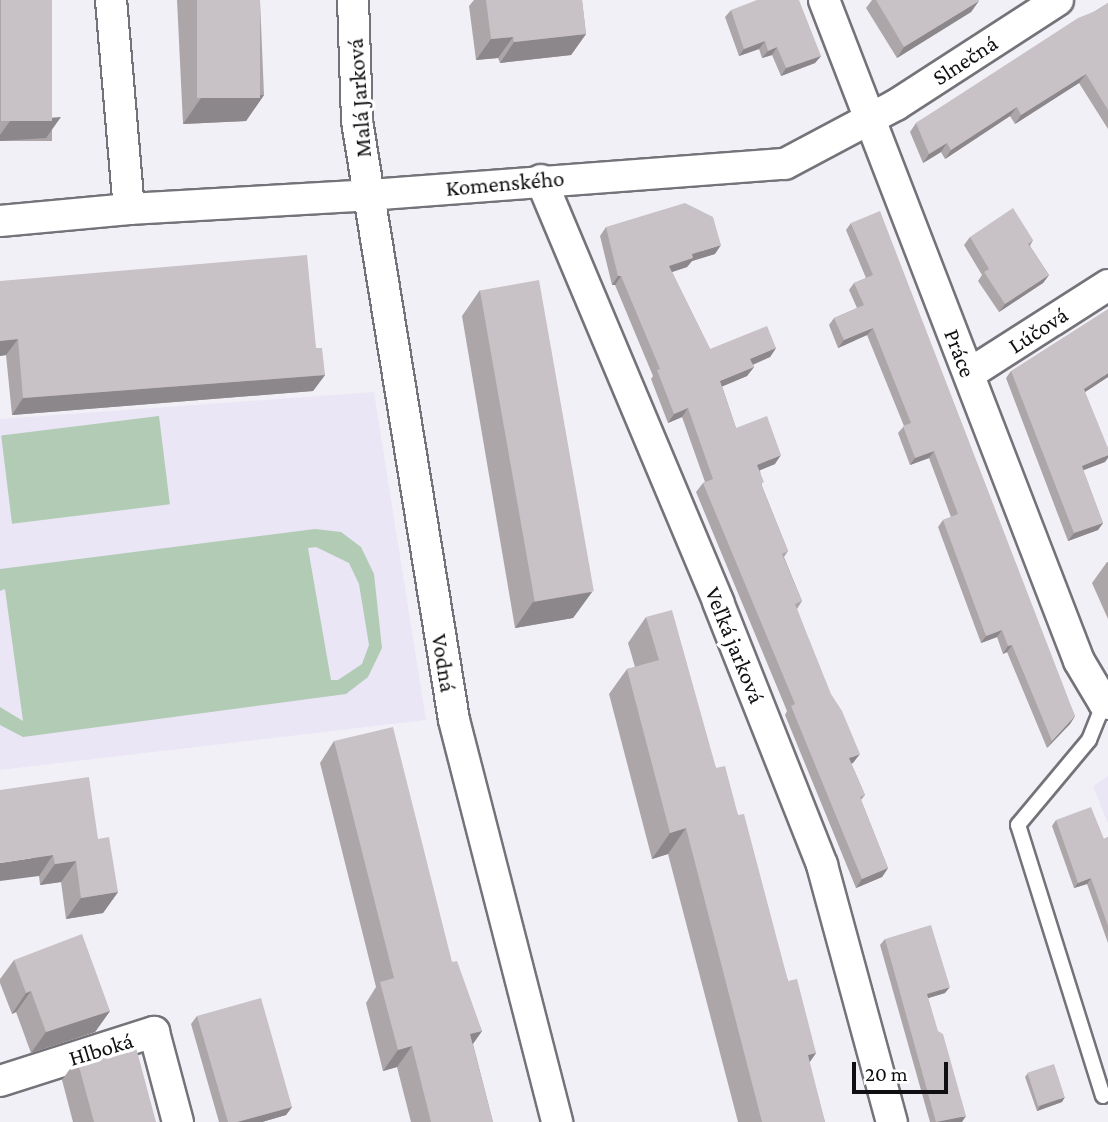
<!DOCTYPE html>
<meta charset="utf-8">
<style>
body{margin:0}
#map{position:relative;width:1108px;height:1122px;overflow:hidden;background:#f2f0f7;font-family:"Crimson Pro",serif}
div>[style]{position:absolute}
.built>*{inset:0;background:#eae6f5}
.green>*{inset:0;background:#b1cbb5;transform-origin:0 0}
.roads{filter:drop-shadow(2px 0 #747379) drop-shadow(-2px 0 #747379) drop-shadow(0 2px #747379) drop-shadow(0 -2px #747379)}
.lane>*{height:14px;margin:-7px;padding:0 7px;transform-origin:7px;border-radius:7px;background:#fff}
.street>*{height:30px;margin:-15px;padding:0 15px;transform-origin:15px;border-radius:15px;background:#fff}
.wall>*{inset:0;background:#aca6a9;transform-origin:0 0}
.shaded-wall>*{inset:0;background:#8c878a}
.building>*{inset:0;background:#c8c1c5;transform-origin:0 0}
span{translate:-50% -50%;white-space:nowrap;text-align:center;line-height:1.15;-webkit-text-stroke:7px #fff;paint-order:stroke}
.street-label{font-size:23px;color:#0f0e11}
.scale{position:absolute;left:852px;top:1062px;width:96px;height:32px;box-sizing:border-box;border:4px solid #0f0e11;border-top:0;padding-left:9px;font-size:21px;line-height:24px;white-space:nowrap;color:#0f0e11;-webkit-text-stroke:5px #fff;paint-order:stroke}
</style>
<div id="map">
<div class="built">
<i style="clip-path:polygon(374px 392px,426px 720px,0 770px,0 419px)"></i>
<i style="clip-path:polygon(1108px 776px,1108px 824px,1093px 786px)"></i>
</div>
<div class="green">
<i style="left:159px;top:416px;width:89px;height:159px;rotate:83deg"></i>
<i style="clip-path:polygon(evenodd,315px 529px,341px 532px,361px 547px,374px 574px,382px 648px,368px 677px,346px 694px,23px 737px,0 725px,0 707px,23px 721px,5px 589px,0 591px,0 569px,315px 529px,316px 547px,349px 563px,359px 584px,369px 645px,362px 664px,338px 680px,331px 680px,308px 548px,316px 547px)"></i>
</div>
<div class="roads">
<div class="lane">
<i style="left:1103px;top:1096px;width:284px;rotate:-107.4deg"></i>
<i style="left:1018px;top:825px;width:111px;rotate:-50.1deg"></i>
<i style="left:1089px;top:740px;width:40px;rotate:-68deg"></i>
</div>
<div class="street">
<i style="left:111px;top:0;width:210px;rotate:85.1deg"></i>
<i style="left:353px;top:0;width:121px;rotate:88.1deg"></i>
<i style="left:357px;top:121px;width:607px;rotate:80.8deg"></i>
<i style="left:454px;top:720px;width:415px;rotate:75.6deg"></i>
<i style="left:824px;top:0;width:708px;rotate:68.9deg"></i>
<i style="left:1079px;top:661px;width:49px;rotate:59.2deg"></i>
<i style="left:1104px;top:703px;width:4px;rotate:14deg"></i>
<i style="left:541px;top:180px;width:458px;rotate:67.2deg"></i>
<i style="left:718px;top:602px;width:283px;rotate:68.4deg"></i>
<i style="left:822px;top:865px;width:266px;rotate:74.8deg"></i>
<i style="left:0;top:221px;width:130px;rotate:-5.3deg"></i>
<i style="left:129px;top:209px;width:240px;rotate:-3.3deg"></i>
<i style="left:369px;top:195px;width:417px;rotate:-4.3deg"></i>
<i style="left:785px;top:164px;width:126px;rotate:-28deg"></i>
<i style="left:896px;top:105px;width:193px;rotate:-32.9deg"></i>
<i style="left:969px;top:374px;width:165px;rotate:-32.6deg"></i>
<i style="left:0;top:1081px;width:162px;rotate:-17.7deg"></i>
<i style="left:154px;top:1032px;width:93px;rotate:75.1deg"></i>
</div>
</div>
<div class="wall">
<i style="left:0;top:0;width:52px;height:141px"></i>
<i style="clip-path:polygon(177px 0,260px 0,264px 95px,246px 121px,183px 124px)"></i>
<i style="clip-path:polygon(474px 0,582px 0,586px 34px,571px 55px,500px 63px,498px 58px,476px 60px,469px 6px)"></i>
<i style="clip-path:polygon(872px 0,979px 0,971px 12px,897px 58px,866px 8px)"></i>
<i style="clip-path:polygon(1108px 3px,1108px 129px,1079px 83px,1015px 124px,1010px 116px,945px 159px,941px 152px,923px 163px,910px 132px,916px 123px)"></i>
<i style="clip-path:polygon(731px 10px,821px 56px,815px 63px,781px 76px,772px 55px,762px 58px,759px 49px,739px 56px,725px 17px)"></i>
<i style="clip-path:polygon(851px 223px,1075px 716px,1070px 724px,1047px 748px,1007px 652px,1003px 654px,997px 637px,981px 643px,938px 527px,943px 520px,951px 517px,929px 458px,910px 465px,898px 433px,904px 426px,867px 335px,838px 348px,829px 325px,834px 318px,857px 308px,849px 290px,854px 283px,866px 278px,846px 230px)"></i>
<i style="clip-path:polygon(606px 227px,715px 254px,692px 261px,687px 267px,672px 272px,710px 349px,776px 348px,770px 357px,753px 365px,754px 367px,747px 376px,722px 386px,736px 428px,775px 464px,760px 470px,762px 486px,788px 551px,784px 557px,802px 601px,797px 609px,853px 763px,851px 763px,865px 795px,861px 800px,888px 868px,882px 877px,856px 888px,785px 715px,787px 711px,696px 492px,703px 483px,705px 482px,682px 417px,668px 423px,651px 379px,653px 376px,615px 285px,612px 285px,600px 236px)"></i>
<i style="clip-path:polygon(970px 237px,1033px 240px,1030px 246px,1049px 275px,1043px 283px,999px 312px,978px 281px,982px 275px,964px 245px)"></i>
<i style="clip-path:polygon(0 281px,316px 348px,325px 375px,313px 391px,12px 415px,6px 355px,0 356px)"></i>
<i style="clip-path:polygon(480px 290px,592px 592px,573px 618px,515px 628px,462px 316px)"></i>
<i style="clip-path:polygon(1011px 371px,1108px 377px,1085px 392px,1105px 462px,1083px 470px,1103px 523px,1098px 530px,1068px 541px,1006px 378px)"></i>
<i style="clip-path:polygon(1107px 562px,1108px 562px,1108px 619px,1092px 583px)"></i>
<i style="clip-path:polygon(646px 617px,738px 815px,788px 981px,816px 1053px,809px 1063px,825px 1122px,738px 1122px,668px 854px,652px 859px,609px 694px,627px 669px,635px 667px,628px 643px)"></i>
<i style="clip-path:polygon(334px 741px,452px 962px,482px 1031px,473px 1044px,493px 1122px,411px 1122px,397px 1067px,383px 1071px,366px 1003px,376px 987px,320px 763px)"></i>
<i style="clip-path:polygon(0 790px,98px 839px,118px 892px,103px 913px,66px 919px,61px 882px,40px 885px,39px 876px)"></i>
<i style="clip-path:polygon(1056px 820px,1104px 839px,1108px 837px,1108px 943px,1087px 884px,1074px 888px,1052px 826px)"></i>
<i style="clip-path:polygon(885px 939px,945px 993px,928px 998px,962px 1122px,930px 1122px,880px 945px)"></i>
<i style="clip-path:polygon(14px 960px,110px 1011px,95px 1032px,31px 1053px,16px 1012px,12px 1014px,0 983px,0 979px)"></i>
<i style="clip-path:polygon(197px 1016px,292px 1107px,286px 1115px,262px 1122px,219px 1122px,191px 1024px)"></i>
<i style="clip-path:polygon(77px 1059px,156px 1122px,73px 1122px,62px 1080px)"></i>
<i style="clip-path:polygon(1028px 1073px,1062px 1102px,1037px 1111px,1025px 1077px)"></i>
</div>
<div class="shaded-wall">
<i style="clip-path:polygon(979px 1px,971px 12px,897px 58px,904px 47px)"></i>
<i style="clip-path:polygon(586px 34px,571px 55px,500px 63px,514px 42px)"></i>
<i style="clip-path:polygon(513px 37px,498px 58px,476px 60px,491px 39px)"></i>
<i style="clip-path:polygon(765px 41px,759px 49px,739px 56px,744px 49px)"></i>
<i style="clip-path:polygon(777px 47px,772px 55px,762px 58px,768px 51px)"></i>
<i style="clip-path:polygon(821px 56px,815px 63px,781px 76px,786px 68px)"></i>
<i style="clip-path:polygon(1086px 74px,1079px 83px,1015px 124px,1021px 115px)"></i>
<i style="clip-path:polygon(264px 95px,246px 121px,183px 124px,201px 98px)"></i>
<i style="clip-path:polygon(1017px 107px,1010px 116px,945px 159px,951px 150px)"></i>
<i style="clip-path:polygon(61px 117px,46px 138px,0 141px,0 135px,10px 121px)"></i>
<i style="clip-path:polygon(947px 143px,941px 152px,923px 163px,929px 154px)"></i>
<i style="clip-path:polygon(721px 245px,715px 254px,692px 261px,687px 267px,663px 275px,669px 266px,692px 254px)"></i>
<i style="clip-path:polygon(1049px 275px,1043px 283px,999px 312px,1005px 304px)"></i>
<i style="clip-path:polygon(618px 276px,621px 276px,615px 285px,612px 285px)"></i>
<i style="clip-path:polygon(873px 328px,867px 335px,838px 348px,844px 340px)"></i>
<i style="clip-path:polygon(18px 339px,6px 355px,0 356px,0 341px)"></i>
<i style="clip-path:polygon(776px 348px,770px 357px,744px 368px,750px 359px)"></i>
<i style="clip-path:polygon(754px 367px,747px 376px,714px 390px,720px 381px)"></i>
<i style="clip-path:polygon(1108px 373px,1108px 377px,1079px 396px,1084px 389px)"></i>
<i style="clip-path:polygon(325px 375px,313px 391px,12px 415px,23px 398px)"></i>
<i style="clip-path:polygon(688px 408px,682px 417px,668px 423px,674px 414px)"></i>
<i style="clip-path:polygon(934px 451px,929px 458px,910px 465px,915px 458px)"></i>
<i style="clip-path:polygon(781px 455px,775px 464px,751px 474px,757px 465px)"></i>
<i style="clip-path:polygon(1108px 455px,1108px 458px,1105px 462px,1076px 473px,1082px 466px)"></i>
<i style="clip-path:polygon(1103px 523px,1098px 530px,1068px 541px,1074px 533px)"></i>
<i style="clip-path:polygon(592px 592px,573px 618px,515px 628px,533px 602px)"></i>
<i style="clip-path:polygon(1002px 630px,997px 637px,981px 643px,986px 636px)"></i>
<i style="clip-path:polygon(1012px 645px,1007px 652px,1003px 654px,1008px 646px)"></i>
<i style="clip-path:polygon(1075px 716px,1070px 724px,1047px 748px,1052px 741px)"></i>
<i style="clip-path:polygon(860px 754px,853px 763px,843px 767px,849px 758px)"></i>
<i style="clip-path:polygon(686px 828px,668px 854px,652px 859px,670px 833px)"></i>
<i style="clip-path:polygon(53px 855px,39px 876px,0 881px,0 863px)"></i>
<i style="clip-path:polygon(76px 861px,61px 882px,40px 885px,55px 864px)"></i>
<i style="clip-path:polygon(888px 868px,882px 877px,856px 888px,862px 879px)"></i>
<i style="clip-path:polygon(1091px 878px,1087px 884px,1074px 888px,1078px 883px)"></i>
<i style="clip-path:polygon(118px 892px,103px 913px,66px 919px,81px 898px)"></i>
<i style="clip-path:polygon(950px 987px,945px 993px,922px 1000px,927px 994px)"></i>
<i style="clip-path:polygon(31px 991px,16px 1012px,12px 1014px,26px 993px)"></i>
<i style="clip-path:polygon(110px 1011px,95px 1032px,31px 1053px,46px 1032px)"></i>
<i style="clip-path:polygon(482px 1031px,467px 1052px,470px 1034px)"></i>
<i style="clip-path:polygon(412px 1046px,397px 1067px,383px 1071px,398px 1050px)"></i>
<i style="clip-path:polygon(816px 1053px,798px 1079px,808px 1055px)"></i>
<i style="clip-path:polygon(1065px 1097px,1062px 1102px,1037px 1111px,1040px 1106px)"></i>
<i style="clip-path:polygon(292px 1107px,286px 1115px,262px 1122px,237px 1122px)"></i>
<i style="clip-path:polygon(966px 1116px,962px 1122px,936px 1122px)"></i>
</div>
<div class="building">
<i style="left:1px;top:0;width:51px;height:121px"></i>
<i style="left:197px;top:0;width:63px;height:98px"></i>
<i style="clip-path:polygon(486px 0,582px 0,586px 34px,514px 42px,513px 37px,491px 39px)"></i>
<i style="clip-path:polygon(757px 0,799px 0,821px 56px,786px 68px,777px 47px,768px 51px,765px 41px,744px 49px,731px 10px)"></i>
<i style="clip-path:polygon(876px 0,978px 0,979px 1px,904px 47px)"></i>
<i style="clip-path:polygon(1108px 3px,1108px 110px,1086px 74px,1021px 115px,1017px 107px,951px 150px,947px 143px,929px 154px,916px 123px,1078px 18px,1098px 10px)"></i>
<i style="clip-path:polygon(685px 203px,713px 217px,721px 245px,692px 254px,693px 258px,669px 266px,710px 349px,767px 326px,776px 348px,750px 359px,754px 367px,720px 381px,736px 428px,767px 416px,781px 455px,757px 465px,764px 482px,761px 484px,788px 551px,782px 554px,802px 601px,795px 604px,831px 694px,842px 711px,860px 754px,849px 758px,865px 795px,860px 797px,888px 868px,862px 879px,791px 706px,795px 704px,703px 483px,713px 479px,688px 408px,674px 414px,657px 370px,660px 369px,621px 276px,618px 276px,606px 227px)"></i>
<i style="clip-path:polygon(1013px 208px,1033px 240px,1028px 244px,1049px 275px,1005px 304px,984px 272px,989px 269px,970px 237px)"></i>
<i style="clip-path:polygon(880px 211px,1075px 716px,1052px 741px,1012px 645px,1008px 646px,1002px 630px,986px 636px,943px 520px,958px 514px,934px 451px,915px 458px,903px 426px,911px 423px,873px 328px,844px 340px,834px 318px,864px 305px,854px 283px,873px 275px,851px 223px)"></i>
<i style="clip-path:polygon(307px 255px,316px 348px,322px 348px,325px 375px,23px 398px,18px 339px,0 341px,0 281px)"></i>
<i style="left:539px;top:280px;width:316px;height:60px;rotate:80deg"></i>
<i style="clip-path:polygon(1108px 309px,1108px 373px,1084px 389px,1108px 448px,1108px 455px,1082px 466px,1103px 523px,1074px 533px,1011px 371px)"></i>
<i style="clip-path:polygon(672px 610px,716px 768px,725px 766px,738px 815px,744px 814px,788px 981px,797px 979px,816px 1053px,808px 1055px,825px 1122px,762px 1122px,686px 828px,670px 833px,627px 669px,659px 660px,646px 617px)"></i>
<i style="clip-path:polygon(393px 727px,452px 962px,457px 961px,482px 1031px,470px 1034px,493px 1122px,431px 1122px,412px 1046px,398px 1050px,380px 982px,394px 978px,334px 741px)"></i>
<i style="clip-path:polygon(89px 777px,98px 839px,109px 837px,118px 892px,81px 898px,76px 861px,55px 864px,53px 855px,0 863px,0 790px)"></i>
<i style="clip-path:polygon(1091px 807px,1104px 839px,1108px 837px,1108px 926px,1091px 878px,1078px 883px,1056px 820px)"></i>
<i style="clip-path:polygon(931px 925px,950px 987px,927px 994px,938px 1031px,943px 1034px,966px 1116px,936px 1122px,885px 939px)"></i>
<i style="clip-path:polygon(82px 934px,110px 1011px,46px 1032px,31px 991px,26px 993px,14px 960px)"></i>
<i style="clip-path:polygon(261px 998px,292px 1107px,237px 1122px,228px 1122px,197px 1016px)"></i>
<i style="clip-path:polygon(134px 1040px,156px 1122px,94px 1122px,77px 1059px)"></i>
<i style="left:1054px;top:1064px;width:35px;height:28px;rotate:72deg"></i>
</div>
<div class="street-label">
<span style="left:965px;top:60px;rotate:-33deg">Slnečná</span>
<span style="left:359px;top:98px;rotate:-94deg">Malá Jarková</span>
<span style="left:505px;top:183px;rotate:-5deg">Komenského</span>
<span style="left:1038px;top:330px;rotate:-33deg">Lúčová</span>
<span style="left:960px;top:353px;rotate:69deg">Práce</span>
<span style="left:735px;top:645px;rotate:68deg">Veľká jarková</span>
<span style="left:444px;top:663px;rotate:81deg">Vodná</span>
<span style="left:101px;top:1049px;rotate:-17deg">Hlboká</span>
</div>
<div class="scale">20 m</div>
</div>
